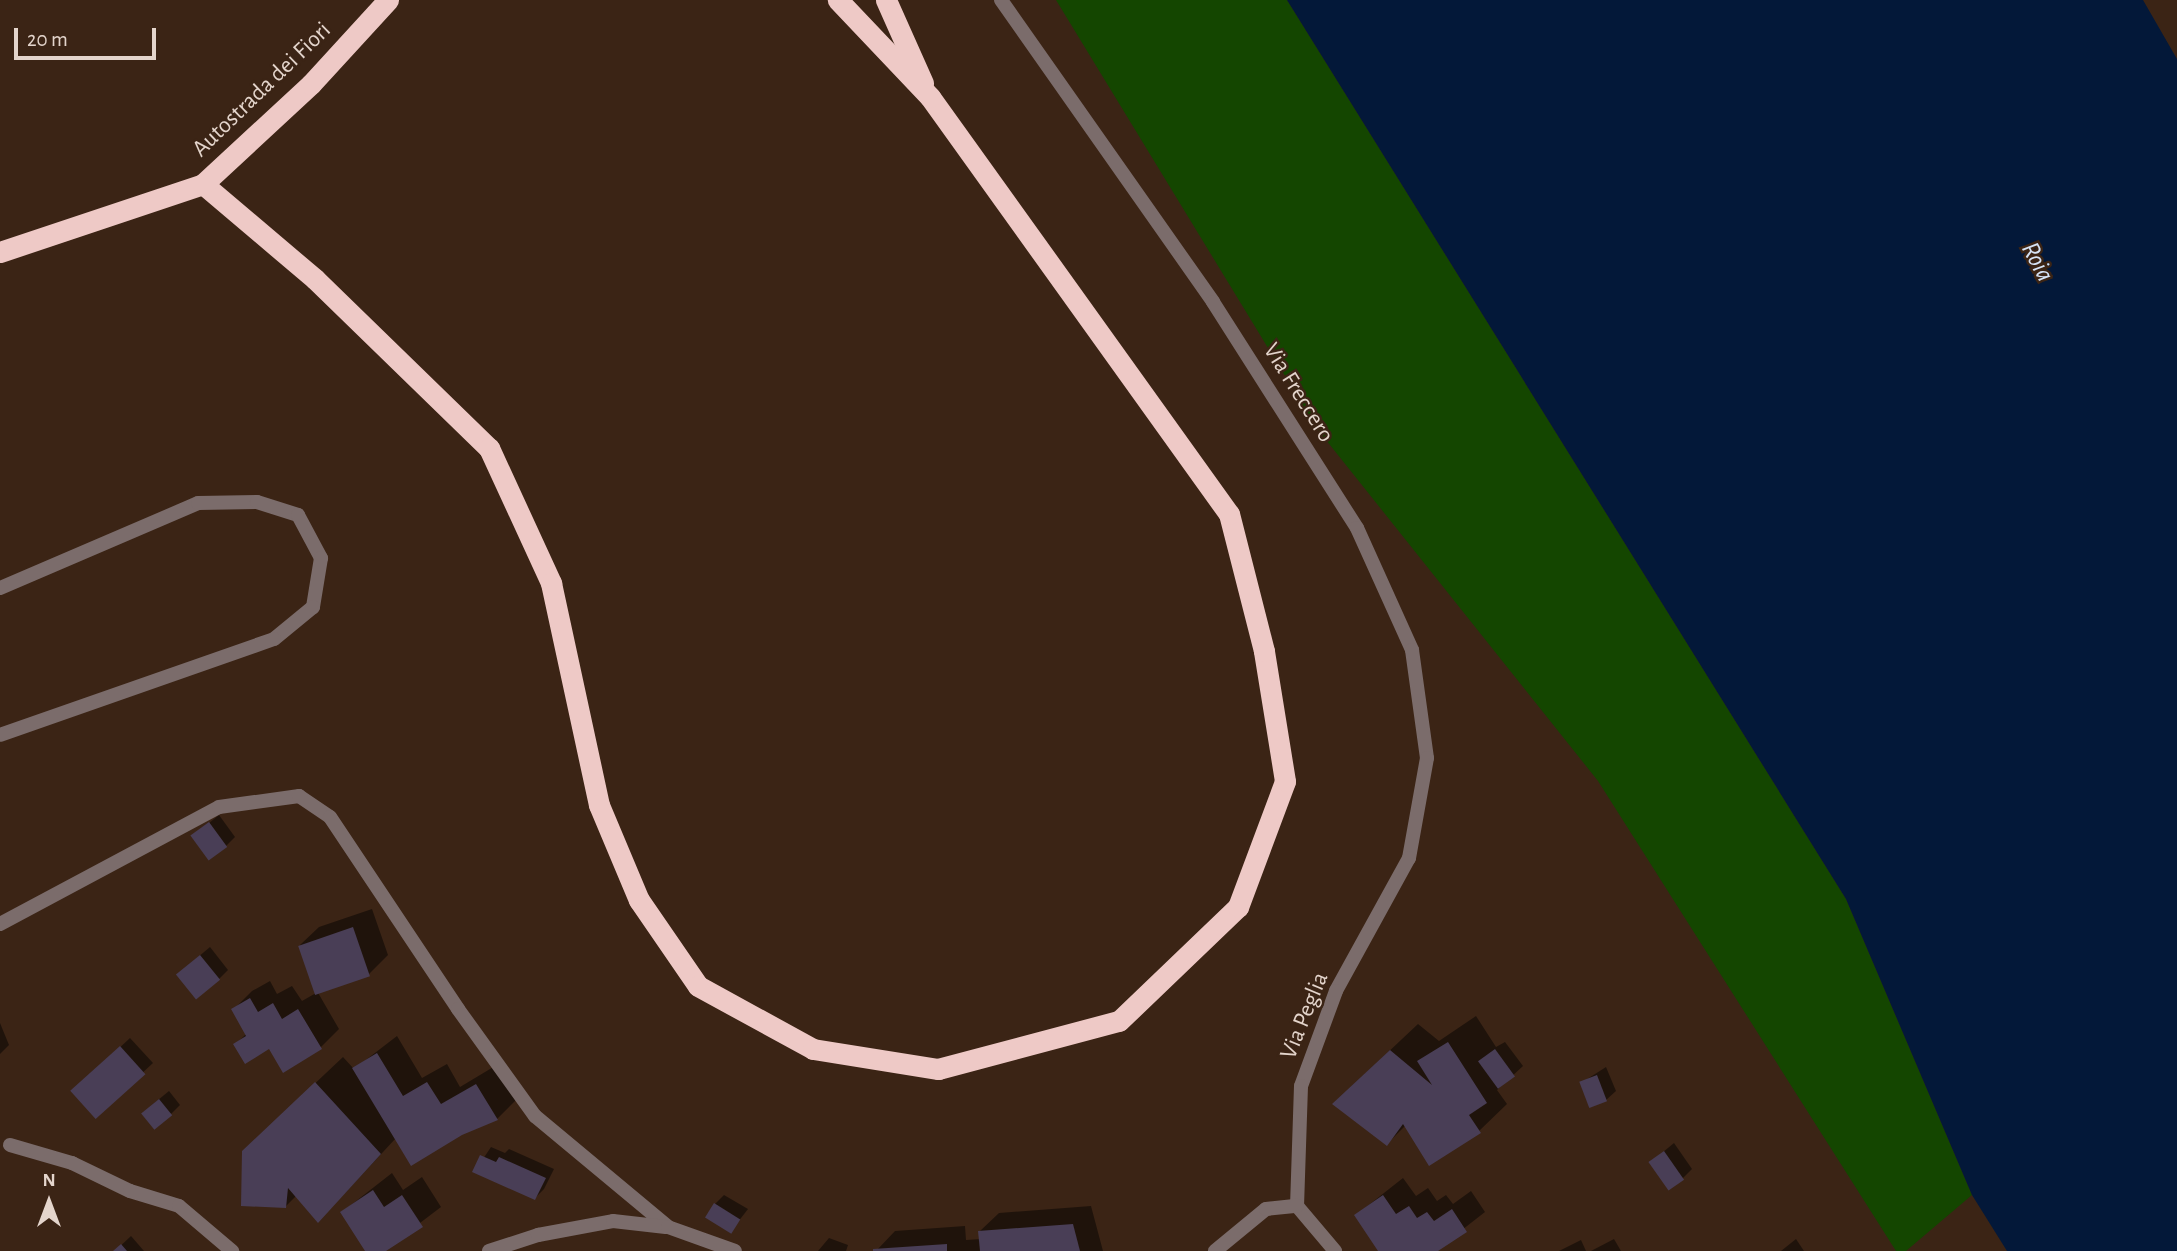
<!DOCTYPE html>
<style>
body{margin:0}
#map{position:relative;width:2177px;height:1251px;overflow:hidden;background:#3b2415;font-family:"Alegreya Sans",sans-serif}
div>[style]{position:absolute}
.green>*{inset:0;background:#144600}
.water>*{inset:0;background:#031839}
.shadow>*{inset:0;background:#0007}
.building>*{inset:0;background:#493e56;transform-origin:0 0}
.lane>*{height:14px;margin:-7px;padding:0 7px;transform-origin:7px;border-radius:7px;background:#7b6c6b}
.street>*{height:14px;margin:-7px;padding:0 7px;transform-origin:7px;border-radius:7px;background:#7b6c6b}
.highway>*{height:21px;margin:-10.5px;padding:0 10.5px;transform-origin:10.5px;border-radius:10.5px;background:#eec9c6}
span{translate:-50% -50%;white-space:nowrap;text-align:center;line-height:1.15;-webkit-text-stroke:5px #3b2415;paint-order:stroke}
.street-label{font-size:24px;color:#e4d5cc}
.water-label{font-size:26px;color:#d6e3f6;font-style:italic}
.north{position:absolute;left:14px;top:1167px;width:70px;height:70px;-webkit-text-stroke:5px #3b2415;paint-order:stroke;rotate:0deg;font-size:19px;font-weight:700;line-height:28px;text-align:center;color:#e4d5cc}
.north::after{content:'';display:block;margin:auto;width:24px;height:32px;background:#e4d5cc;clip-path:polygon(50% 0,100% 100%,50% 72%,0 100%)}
.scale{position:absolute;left:14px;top:28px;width:142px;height:32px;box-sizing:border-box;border:4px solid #e4d5cc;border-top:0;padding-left:9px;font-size:21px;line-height:24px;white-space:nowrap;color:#e4d5cc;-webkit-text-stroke:5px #3b2415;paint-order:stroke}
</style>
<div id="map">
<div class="green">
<i style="clip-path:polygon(1056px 0,1287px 0,1846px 899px,1972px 1195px,1906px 1251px,1896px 1251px,1598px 781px,1318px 430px)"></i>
</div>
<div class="water">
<i style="clip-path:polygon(1287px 0,2143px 0,2177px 59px,2177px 1251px,2007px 1251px,1972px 1195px,1846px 899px)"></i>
</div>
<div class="shadow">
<i style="clip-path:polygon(219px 815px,235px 837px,226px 846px,193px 836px)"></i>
<i style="clip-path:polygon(372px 909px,388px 955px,369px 974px,317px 991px,339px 1029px,320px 1048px,236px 1044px,247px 1033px,233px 1010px,252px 991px,270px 981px,277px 994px,292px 986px,302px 1001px,316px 993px,300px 945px,319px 927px)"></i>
<i style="clip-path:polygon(210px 947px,228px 970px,219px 979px,178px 974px)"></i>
<i style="clip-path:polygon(1476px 1016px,1496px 1047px,1505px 1042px,1523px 1066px,1497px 1090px,1507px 1104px,1479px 1131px,1406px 1125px,1387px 1144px,1334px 1103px,1418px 1024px,1439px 1041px)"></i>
<i style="clip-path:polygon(0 1023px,9px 1045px,0 1054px)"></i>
<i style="clip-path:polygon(397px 1036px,422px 1078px,447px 1064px,460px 1087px,495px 1066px,516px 1100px,497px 1119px,396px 1138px,345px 1193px,296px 1196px,286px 1206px,272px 1124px,343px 1057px,354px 1069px)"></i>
<i style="clip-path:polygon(130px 1038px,153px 1063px,96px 1116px,83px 1082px)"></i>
<i style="clip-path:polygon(1606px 1067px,1616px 1091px,1606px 1100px,1581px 1083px)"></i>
<i style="clip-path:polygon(169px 1091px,180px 1105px,171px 1114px,152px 1105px)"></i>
<i style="clip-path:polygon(1674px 1143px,1692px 1169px,1683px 1178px,1651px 1162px)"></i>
<i style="clip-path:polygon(491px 1147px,505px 1153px,509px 1149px,554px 1169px,544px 1189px,535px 1198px,475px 1171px)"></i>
<i style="clip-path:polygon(392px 1173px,403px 1190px,422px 1177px,441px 1207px,383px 1251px,367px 1251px,342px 1212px)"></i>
<i style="clip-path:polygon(1403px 1178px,1416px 1196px,1428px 1188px,1437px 1201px,1446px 1195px,1453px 1204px,1471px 1191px,1485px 1212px,1435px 1251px,1380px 1251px,1356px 1215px)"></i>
<i style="clip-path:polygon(724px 1195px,748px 1209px,731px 1231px,715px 1204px)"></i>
<i style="clip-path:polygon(1091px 1206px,1103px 1251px,876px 1251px,895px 1231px,965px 1226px,966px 1240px,981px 1239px,980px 1231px,999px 1213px)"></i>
<i style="clip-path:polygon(131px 1236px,144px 1251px,115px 1251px)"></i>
<i style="clip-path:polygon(829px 1238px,848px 1245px,846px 1251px,818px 1251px)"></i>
<i style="clip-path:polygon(1614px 1239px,1621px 1251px,1591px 1251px)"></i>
<i style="clip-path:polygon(1796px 1239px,1804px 1251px,1781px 1251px)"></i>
<i style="clip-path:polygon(1581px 1240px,1586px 1251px,1559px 1251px)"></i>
</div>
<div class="building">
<i style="left:209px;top:822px;width:31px;height:23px;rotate:54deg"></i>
<i style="left:353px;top:927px;width:52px;height:58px;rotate:71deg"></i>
<i style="left:200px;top:955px;width:32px;height:31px;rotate:51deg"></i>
<i style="clip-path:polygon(250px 998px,258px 1012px,273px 1003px,282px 1019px,298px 1009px,322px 1049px,283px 1073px,269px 1049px,245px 1064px,233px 1044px,246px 1036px,231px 1009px)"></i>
<i style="clip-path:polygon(1448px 1042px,1487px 1103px,1469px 1115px,1481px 1133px,1429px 1166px,1403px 1124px,1387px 1146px,1332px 1104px,1390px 1050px,1432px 1085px,1417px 1061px)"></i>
<i style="left:120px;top:1046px;width:38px;height:67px;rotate:48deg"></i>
<i style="left:1495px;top:1049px;width:34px;height:21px;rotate:54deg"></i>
<i style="clip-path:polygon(377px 1053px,403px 1096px,427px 1082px,441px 1104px,476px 1084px,498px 1120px,462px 1135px,411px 1166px,352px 1068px)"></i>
<i style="left:1597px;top:1075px;width:28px;height:19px;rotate:69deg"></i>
<i style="clip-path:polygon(315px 1082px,381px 1154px,318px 1223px,288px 1188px,286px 1208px,241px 1206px,242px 1151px)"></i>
<i style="left:159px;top:1099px;width:21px;height:23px;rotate:51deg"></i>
<i style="left:1664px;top:1151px;width:35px;height:19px;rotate:55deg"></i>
<i style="clip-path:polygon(480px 1155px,496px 1162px,499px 1157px,546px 1178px,535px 1200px,472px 1172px)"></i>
<i style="clip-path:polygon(373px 1190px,384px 1207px,402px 1195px,423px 1227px,386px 1251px,365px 1251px,340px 1212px)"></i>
<i style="clip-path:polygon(1383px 1195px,1396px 1214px,1409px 1206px,1417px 1218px,1427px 1212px,1434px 1221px,1452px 1209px,1467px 1232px,1438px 1251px,1378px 1251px,1354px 1215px)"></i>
<i style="left:714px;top:1203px;width:31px;height:17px;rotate:32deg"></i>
<i style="clip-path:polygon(1073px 1224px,1080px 1251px,980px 1251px,978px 1231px)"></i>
<i style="clip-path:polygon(121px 1244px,127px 1251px,113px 1251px)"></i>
<i style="clip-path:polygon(947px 1244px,947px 1251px,873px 1251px,873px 1249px)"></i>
</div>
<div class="lane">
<i style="left:0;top:588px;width:215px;rotate:-23.2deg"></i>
<i style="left:198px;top:503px;width:59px;rotate:-1deg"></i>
<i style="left:257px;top:502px;width:43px;rotate:17.6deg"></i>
<i style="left:298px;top:515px;width:49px;rotate:61.9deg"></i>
<i style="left:321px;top:558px;width:50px;rotate:99.3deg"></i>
<i style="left:313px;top:607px;width:50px;rotate:140.6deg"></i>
<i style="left:274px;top:639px;width:290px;rotate:160.7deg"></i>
<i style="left:0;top:924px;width:248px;rotate:-28.1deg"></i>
<i style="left:219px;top:807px;width:81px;rotate:-7.8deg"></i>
<i style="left:299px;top:796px;width:37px;rotate:34deg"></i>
<i style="left:330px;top:817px;width:231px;rotate:56.3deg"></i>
<i style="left:458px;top:1009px;width:132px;rotate:54.3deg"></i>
<i style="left:535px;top:1116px;width:173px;rotate:39.8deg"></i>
<i style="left:10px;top:1145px;width:65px;rotate:16.2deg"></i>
<i style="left:72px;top:1163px;width:64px;rotate:25.8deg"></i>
<i style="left:130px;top:1191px;width:51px;rotate:17deg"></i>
<i style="left:179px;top:1206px;width:70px;rotate:40.3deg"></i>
<i style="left:489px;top:1251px;width:52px;rotate:-18.1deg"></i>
<i style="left:538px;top:1235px;width:76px;rotate:-10.6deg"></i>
<i style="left:613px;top:1221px;width:53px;rotate:6.5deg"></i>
</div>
<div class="street">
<i style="left:1001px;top:0;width:369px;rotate:54.9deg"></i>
<i style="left:1213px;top:302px;width:268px;rotate:57.5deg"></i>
<i style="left:1357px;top:528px;width:134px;rotate:65.7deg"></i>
<i style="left:1412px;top:650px;width:109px;rotate:82.1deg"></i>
<i style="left:1427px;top:758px;width:102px;rotate:100.2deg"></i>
<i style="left:1409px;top:858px;width:152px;rotate:118.8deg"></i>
<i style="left:1336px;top:991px;width:101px;rotate:110.2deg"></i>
<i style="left:1301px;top:1086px;width:120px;rotate:91.9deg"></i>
<i style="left:1297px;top:1206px;width:59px;rotate:49.8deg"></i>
<i style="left:668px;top:1227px;width:71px;rotate:19.7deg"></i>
<i style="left:1215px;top:1251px;width:66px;rotate:-39.5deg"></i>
<i style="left:1266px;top:1209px;width:31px;rotate:-6deg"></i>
</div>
<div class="highway">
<i style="left:886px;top:0;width:91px;rotate:66deg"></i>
<i style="left:203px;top:184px;width:147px;rotate:40.3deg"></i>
<i style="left:315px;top:279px;width:243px;rotate:44.2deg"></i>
<i style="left:489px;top:448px;width:149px;rotate:65.3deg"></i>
<i style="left:551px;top:583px;width:227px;rotate:77.8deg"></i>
<i style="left:599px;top:805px;width:103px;rotate:67.2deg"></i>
<i style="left:639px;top:900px;width:104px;rotate:55.5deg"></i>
<i style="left:698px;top:986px;width:131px;rotate:28.7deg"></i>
<i style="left:813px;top:1049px;width:127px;rotate:9.1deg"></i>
<i style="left:938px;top:1069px;width:187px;rotate:-14.9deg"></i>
<i style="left:1119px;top:1021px;width:165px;rotate:-43.8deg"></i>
<i style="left:1238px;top:907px;width:134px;rotate:-69.5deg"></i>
<i style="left:1285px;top:781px;width:132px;rotate:-99.2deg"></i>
<i style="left:1264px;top:651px;width:141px;rotate:-104.3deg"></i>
<i style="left:1229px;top:514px;width:513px;rotate:-125.64deg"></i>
<i style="left:930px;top:97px;width:134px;rotate:-133.5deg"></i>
<i style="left:0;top:252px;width:214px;rotate:-18.5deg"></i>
<i style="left:203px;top:184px;width:147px;rotate:-42.8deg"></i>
<i style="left:311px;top:84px;width:114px;rotate:-47.5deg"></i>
</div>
<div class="street-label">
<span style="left:262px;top:90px;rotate:-44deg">Autostrada dei Fiori</span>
<span style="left:1298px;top:393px;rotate:58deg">Via Freccero</span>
<span style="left:1305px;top:1016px;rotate:-68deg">Via Peglia</span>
</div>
<div class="water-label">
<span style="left:2037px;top:262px;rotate:62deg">Roia</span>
</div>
<div class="north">N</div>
<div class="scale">20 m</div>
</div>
